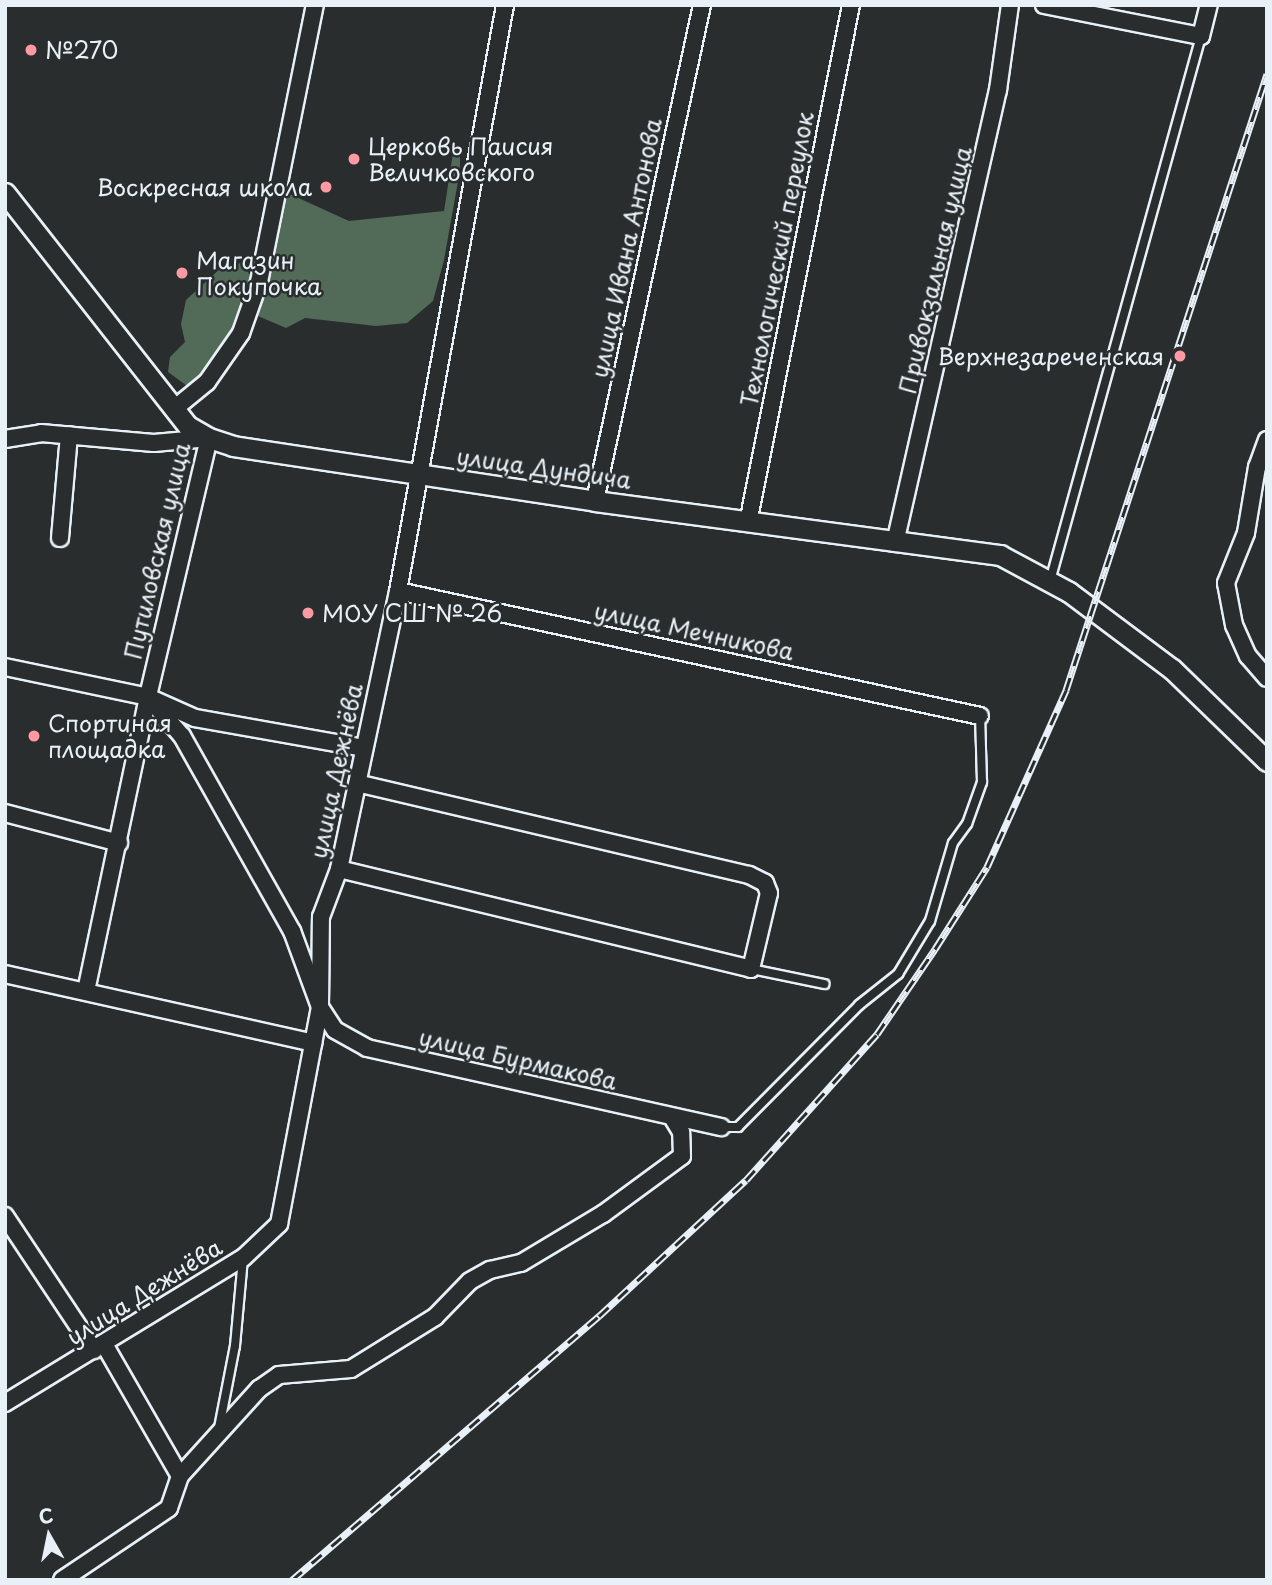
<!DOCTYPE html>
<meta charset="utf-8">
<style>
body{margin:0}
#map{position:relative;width:1272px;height:1585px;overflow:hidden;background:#2a2d2e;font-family:"Playpen Sans",sans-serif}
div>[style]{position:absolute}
.green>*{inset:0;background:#526b58}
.roads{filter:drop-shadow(2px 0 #e8f1f8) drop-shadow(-2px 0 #e8f1f8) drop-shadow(0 2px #e8f1f8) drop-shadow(0 -2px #e8f1f8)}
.service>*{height:8px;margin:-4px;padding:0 4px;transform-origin:4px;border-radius:4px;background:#2a2d2e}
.minor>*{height:16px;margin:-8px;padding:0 8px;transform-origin:8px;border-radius:8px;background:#2a2d2e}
.tertiary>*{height:19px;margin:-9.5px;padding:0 9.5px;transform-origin:9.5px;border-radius:9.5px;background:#2a2d2e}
.rail>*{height:7px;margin-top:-3.5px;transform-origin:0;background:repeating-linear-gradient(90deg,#2a2d2e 0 13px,#e8f1f8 0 26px);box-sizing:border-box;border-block:2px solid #e8f1f8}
.dots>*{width:19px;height:19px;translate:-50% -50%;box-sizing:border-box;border:4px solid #2a2d2e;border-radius:50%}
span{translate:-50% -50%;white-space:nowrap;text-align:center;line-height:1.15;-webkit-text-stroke:5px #2a2d2e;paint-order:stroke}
.poi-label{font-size:23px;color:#e8f1f8}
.left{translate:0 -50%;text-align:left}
.right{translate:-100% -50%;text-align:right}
.street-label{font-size:23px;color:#e8f1f8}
.frame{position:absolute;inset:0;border:7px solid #e8f1f8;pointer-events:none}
.north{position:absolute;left:14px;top:1501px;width:70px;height:70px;-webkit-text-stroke:5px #2a2d2e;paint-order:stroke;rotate:351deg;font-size:19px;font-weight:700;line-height:28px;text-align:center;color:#e8f1f8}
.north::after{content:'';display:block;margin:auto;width:24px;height:32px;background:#e8f1f8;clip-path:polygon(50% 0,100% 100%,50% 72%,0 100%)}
</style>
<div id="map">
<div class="green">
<i style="clip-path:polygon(453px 153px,460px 156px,460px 170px,444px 260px,433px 301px,407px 323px,376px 326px,305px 318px,286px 328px,258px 316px,283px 191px,349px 221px,444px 211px)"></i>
<i style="clip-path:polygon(241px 263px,254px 280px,237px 330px,203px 379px,190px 388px,168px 372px,170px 357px,185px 342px,181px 324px,186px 300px,222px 267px)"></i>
</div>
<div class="roads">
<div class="service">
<i style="left:1050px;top:581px;width:566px;rotate:-74.51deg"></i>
<i style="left:751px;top:969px;width:75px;rotate:11.6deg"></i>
<i style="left:721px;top:1127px;width:17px"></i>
<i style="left:738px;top:1127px;width:172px;rotate:-45.2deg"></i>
<i style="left:859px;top:1005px;width:50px;rotate:-38.5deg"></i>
<i style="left:898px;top:974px;width:62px;rotate:-58.9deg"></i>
<i style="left:930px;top:921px;width:81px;rotate:-73.6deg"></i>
<i style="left:953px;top:843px;width:24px;rotate:-54deg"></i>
<i style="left:967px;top:824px;width:45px;rotate:-70.3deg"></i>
<i style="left:982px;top:782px;width:66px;rotate:-91.7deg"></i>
<i style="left:219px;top:1428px;width:84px;rotate:-79deg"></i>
<i style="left:235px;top:1346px;width:88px;rotate:-84.8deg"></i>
</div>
<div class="minor">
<i style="left:1044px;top:5px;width:160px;rotate:11.2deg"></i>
<i style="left:1201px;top:36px;width:32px;rotate:-76deg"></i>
<i style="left:174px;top:409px;width:43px;rotate:-39.3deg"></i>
<i style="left:207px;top:382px;width:60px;rotate:-55.2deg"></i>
<i style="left:241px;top:333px;width:54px;rotate:-70.6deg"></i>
<i style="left:259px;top:282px;width:283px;rotate:-78.6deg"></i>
<i style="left:5px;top:439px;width:36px;rotate:-9deg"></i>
<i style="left:41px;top:433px;width:113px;rotate:5.1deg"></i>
<i style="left:154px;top:443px;width:55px;rotate:-5.2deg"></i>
<i style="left:209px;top:438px;width:266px;rotate:103.3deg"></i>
<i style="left:148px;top:697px;width:299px;rotate:101.9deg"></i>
<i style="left:1267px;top:440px;width:29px;rotate:110deg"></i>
<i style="left:1257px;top:467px;width:67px;rotate:99.5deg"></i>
<i style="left:1246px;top:533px;width:54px;rotate:111.8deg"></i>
<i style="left:1226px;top:583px;width:43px;rotate:79.2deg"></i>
<i style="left:1234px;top:625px;width:34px;rotate:66deg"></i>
<i style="left:1248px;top:656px;width:29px;rotate:49deg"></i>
<i style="left:595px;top:501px;width:507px;rotate:-77.83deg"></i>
<i style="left:748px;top:523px;width:528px;rotate:-78.75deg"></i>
<i style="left:60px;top:538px;width:103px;rotate:-85deg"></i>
<i style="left:895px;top:543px;width:465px;rotate:-77.2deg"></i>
<i style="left:998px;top:90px;width:86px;rotate:-82deg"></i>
<i style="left:398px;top:591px;width:595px;rotate:12.12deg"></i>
<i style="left:5px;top:667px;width:146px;rotate:11.8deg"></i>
<i style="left:148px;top:697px;width:51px;rotate:24.1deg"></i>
<i style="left:195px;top:718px;width:171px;rotate:10.1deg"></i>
<i style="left:148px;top:697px;width:52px;rotate:48.9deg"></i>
<i style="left:182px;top:736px;width:224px;rotate:60.6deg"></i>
<i style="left:292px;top:931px;width:81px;rotate:69.8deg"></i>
<i style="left:320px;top:1007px;width:27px;rotate:57deg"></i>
<i style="left:335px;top:1030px;width:37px;rotate:29deg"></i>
<i style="left:367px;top:1048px;width:363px;rotate:12.6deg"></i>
<i style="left:5px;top:813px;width:118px;rotate:14.7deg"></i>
<i style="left:339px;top:869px;width:424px;rotate:13.6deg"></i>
<i style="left:751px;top:969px;width:78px;rotate:-76.7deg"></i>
<i style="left:769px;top:893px;width:11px;rotate:-112deg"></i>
<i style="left:765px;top:883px;width:18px;rotate:-153deg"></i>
<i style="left:749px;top:875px;width:402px;rotate:-166.8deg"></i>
<i style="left:5px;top:974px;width:316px;rotate:12.6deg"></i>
<i style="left:5px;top:1216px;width:161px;rotate:56.4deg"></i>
<i style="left:104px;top:1344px;width:152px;rotate:60.1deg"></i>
<i style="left:5px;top:1403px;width:279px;rotate:-31.4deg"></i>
<i style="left:243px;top:1258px;width:50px;rotate:-43.4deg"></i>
<i style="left:279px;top:1224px;width:221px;rotate:-79.3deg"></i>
<i style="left:320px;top:1007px;width:90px;rotate:-89.4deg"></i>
<i style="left:321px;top:917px;width:51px;rotate:-69.4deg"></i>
<i style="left:339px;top:869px;width:284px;rotate:-78deg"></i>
<i style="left:398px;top:591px;width:596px;rotate:-79.65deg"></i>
<i style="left:62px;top:1580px;width:129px;rotate:-33.9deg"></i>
<i style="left:169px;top:1508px;width:34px;rotate:-71deg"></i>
<i style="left:180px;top:1476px;width:118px;rotate:-47.8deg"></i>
<i style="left:259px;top:1389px;width:24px;rotate:-35deg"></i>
<i style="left:279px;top:1375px;width:72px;rotate:-4.8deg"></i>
<i style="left:351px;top:1369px;width:99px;rotate:-31.8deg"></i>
<i style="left:435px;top:1317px;width:50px;rotate:-45.8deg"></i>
<i style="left:470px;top:1281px;width:23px;rotate:-29deg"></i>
<i style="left:490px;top:1270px;width:32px;rotate:-13deg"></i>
<i style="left:521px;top:1263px;width:96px;rotate:-30.9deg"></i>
<i style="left:603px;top:1214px;width:98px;rotate:-36.3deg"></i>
<i style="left:682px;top:1156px;width:24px;rotate:-92deg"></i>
<i style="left:681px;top:1132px;width:17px;rotate:-121deg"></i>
</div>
<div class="tertiary">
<i style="left:5px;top:193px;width:296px;rotate:51.9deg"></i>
<i style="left:188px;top:426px;width:24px;rotate:30deg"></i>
<i style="left:209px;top:438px;width:25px;rotate:18deg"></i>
<i style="left:233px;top:446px;width:366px;rotate:8.6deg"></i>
<i style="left:595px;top:501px;width:409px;rotate:7.6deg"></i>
<i style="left:1000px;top:555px;width:78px;rotate:28.2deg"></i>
<i style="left:1069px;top:592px;width:129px;rotate:36.8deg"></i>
<i style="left:1172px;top:669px;width:132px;rotate:44.1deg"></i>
</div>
</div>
<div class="rail">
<i style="left:292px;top:1580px;width:405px;rotate:-40.7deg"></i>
<i style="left:599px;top:1316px;width:200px;rotate:-42.8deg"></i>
<i style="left:746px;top:1180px;width:196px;rotate:-48.1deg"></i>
<i style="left:877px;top:1034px;width:103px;rotate:-55.7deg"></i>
<i style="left:935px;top:949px;width:97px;rotate:-57.6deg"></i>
<i style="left:987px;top:867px;width:194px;rotate:-65.9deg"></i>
<i style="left:1066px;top:690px;width:648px;rotate:-71.93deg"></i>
</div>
<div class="dots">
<i style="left:31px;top:50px;background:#ff9aa2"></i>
<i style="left:354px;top:159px;background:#ff9aa2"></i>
<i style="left:326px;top:187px;background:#ff9aa2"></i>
<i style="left:182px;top:273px;background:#ff9aa2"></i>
<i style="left:1180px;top:356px;background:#ff9aa2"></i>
<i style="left:308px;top:613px;background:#ff9aa2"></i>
<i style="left:34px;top:736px;background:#ff9aa2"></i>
</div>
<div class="poi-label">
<span class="left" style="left:45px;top:50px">№270</span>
<span class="left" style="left:368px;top:159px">Церковь Паисия<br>Величковского</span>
<span class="right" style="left:312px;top:187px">Воскресная школа</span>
<span class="left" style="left:196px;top:273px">Магазин<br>Покупочка</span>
<span class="right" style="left:1164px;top:356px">Верхнезареченская</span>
<span class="left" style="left:322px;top:613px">МОУ СШ № 26</span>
<span class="left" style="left:48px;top:736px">Спортиная<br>площадка</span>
</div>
<div class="street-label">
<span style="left:626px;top:248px;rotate:-78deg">улица Ивана Антонова</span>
<span style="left:777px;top:259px;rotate:-79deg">Технологический переулок</span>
<span style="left:935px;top:270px;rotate:-77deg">Привокзальная улица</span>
<span style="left:544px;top:468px;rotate:8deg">улица Дундича</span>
<span style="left:157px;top:551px;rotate:-77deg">Путиловская улица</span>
<span style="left:694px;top:631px;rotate:12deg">улица Мечникова</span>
<span style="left:336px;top:771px;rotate:-78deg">улица Дежнёва</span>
<span style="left:518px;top:1059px;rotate:13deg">улица Бурмакова</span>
<span style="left:144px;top:1292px;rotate:-32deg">улица Дежнёва</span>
</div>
<div class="frame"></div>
<div class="north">С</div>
</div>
